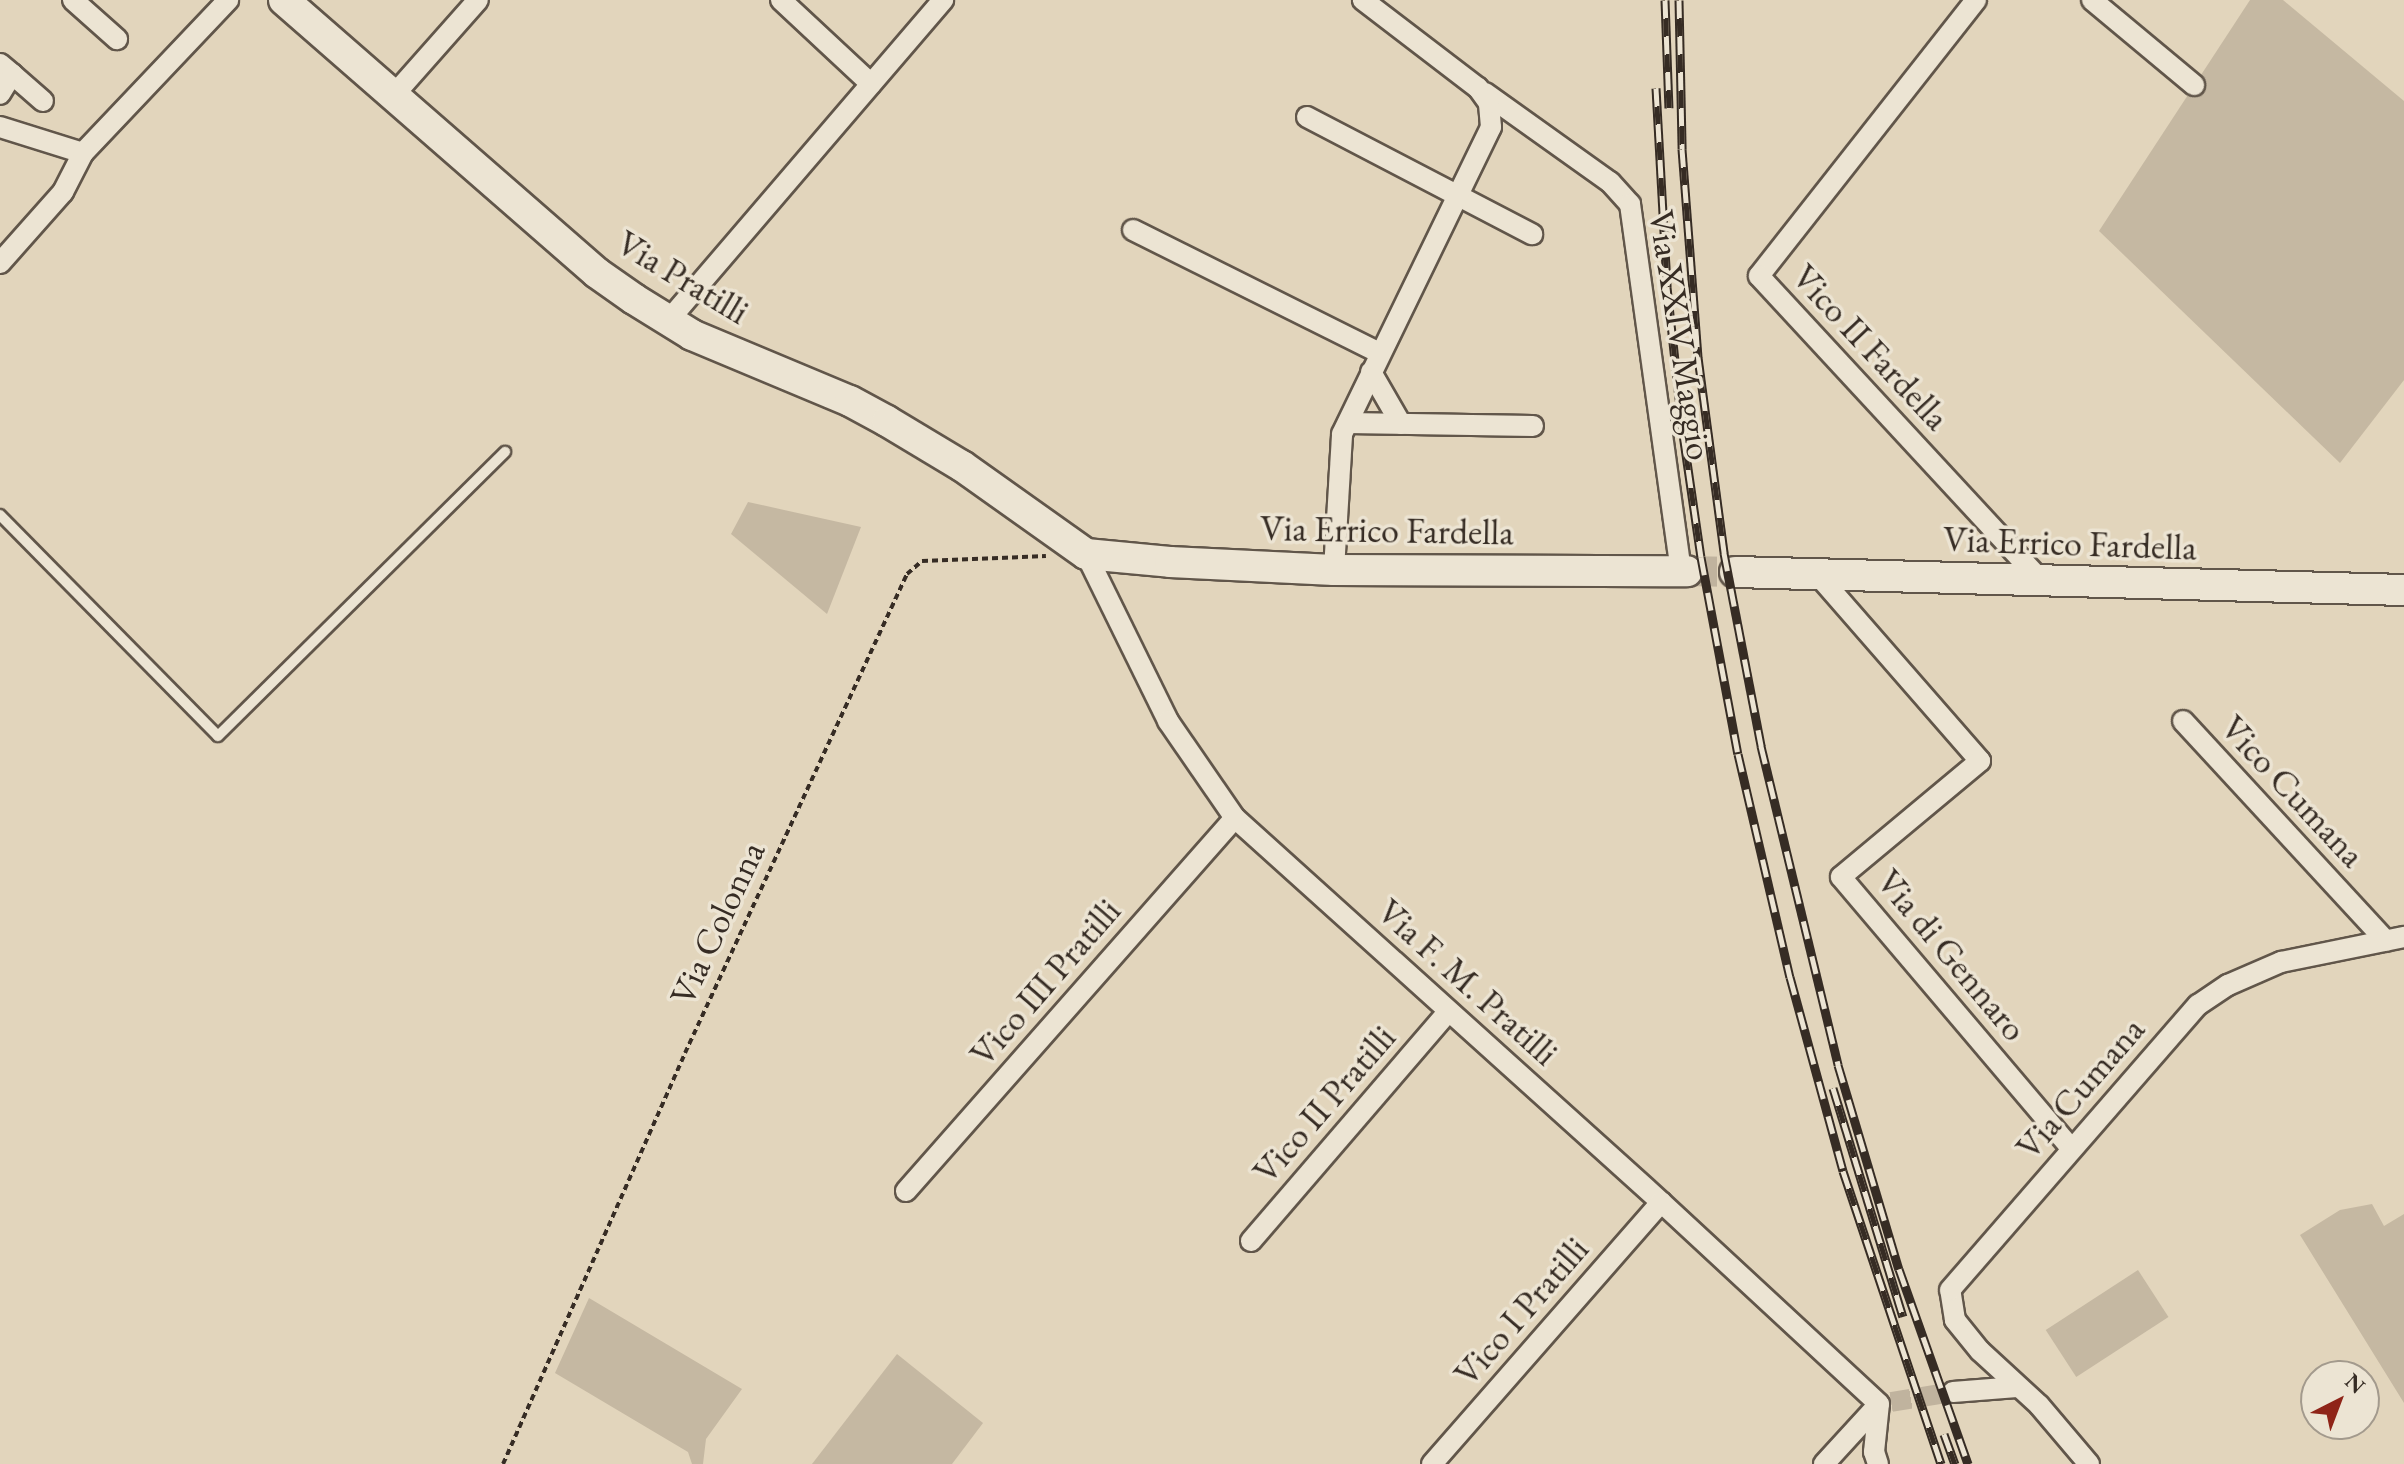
<!DOCTYPE html>
<style>
body{margin:0}
#map{position:relative;width:2404px;height:1464px;overflow:hidden;background:#e2d5bc;font-family:"EB Garamond",serif}
div>[style]{position:absolute}
.green>*{inset:0;background:#c5b8a2;transform-origin:0 0}
.street-tunnel>*{height:20px;margin-top:-10px;transform-origin:0;background:repeating-linear-gradient(90deg,#c0b39e 0 20px,transparent 0 30px)}
.secondary-tunnel>*{height:30px;margin-top:-15px;transform-origin:0;background:repeating-linear-gradient(90deg,#c0b39e 0 30px,transparent 0 45px)}
.path>*{height:4px;margin-top:-2px;transform-origin:0;background:repeating-linear-gradient(90deg,#362c24 0 6px,transparent 0 10px)}
.roads{filter:drop-shadow(2px 0 #61564a) drop-shadow(-2px 0 #61564a) drop-shadow(0 2px #61564a) drop-shadow(0 -2px #61564a)}
.lane>*{height:10px;margin:-5px;padding:0 5px;transform-origin:5px;border-radius:5px;background:#ece4d3}
.street>*{height:20px;margin:-10px;padding:0 10px;transform-origin:10px;border-radius:10px;background:#ece4d3}
.secondary>*{height:30px;margin:-15px;padding:0 15px;transform-origin:15px;border-radius:15px;background:#ece4d3}
.rail>*{height:9px;margin-top:-4.5px;transform-origin:0;background:repeating-linear-gradient(90deg,#ece4d3 0 18px,#362c24 0 36px);box-sizing:border-box;border-block:2px solid #362c24}
span{translate:-50% -50%;white-space:nowrap;text-align:center;line-height:1.15;-webkit-text-stroke:7px #ece4d3;paint-order:stroke}
.street-label{font-size:36px;color:#362c24}
.north{position:absolute;left:2300px;top:1360px;width:80px;height:80px;box-sizing:border-box;background:#ece4d3;border:2px solid #a39a8d;border-radius:50%;rotate:42deg;font-size:22px;font-weight:700;line-height:32px;text-align:center;color:#362c24}
.north::after{content:'';display:block;margin:auto;width:28px;height:36px;background:#8f2418;clip-path:polygon(50% 0,100% 100%,50% 72%,0 100%)}
</style>
<div id="map">
<div class="green">
<i style="clip-path:polygon(2250px 0,2283px 0,2404px 101px,2404px 380px,2340px 463px,2099px 231px)"></i>
<i style="clip-path:polygon(748px 502px,861px 527px,827px 614px,731px 534px)"></i>
<i style="clip-path:polygon(2372px 1204px,2384px 1226px,2404px 1214px,2404px 1403px,2300px 1235px,2340px 1210px)"></i>
<i style="left:2138px;top:1270px;width:56px;height:110px;rotate:57deg"></i>
<i style="clip-path:polygon(589px 1298px,742px 1389px,706px 1439px,703px 1464px,692px 1464px,688px 1452px,555px 1373px)"></i>
<i style="clip-path:polygon(897px 1354px,983px 1423px,952px 1464px,812px 1464px)"></i>
</div>
<div class="street-tunnel">
<i style="left:1891px;top:1402px;width:63px;rotate:-9.2deg"></i>
</div>
<div class="secondary-tunnel">
<i style="left:1687px;top:571px;width:48px;rotate:1.2deg"></i>
</div>
<div class="path">
<i style="left:503px;top:1464px;width:449px;rotate:-66.1deg"></i>
<i style="left:685px;top:1053px;width:528px;rotate:-65.13deg"></i>
<i style="left:907px;top:574px;width:20px;rotate:-41deg"></i>
<i style="left:922px;top:561px;width:124px;rotate:-2.3deg"></i>
</div>
<div class="roads">
<div class="lane">
<i style="left:0;top:515px;width:310px;rotate:45.4deg"></i>
<i style="left:218px;top:736px;width:404px;rotate:-44.7deg"></i>
</div>
<div class="street">
<i style="left:73px;top:0;width:59px;rotate:41.6deg"></i>
<i style="left:781px;top:0;width:123px;rotate:43deg"></i>
<i style="left:1976px;top:0;width:351px;rotate:128.2deg"></i>
<i style="left:1759px;top:276px;width:415px;rotate:47.2deg"></i>
<i style="left:2092px;top:0;width:133px;rotate:39.8deg"></i>
<i style="left:0;top:64px;width:16px;rotate:40deg"></i>
<i style="left:12px;top:74px;width:23px;rotate:121deg"></i>
<i style="left:12px;top:74px;width:41px;rotate:41.1deg"></i>
<i style="left:1485px;top:93px;width:153px;rotate:35.5deg"></i>
<i style="left:1610px;top:182px;width:30px;rotate:48deg"></i>
<i style="left:1630px;top:204px;width:371px;rotate:82.1deg"></i>
<i style="left:393px;top:96px;width:128px;rotate:-48.5deg"></i>
<i style="left:1307px;top:117px;width:254px;rotate:27.5deg"></i>
<i style="left:0;top:127px;width:87px;rotate:17.4deg"></i>
<i style="left:1133px;top:230px;width:276px;rotate:26.5deg"></i>
<i style="left:0;top:263px;width:95px;rotate:-48.4deg"></i>
<i style="left:63px;top:192px;width:44px;rotate:-62.9deg"></i>
<i style="left:83px;top:153px;width:211px;rotate:-46.5deg"></i>
<i style="left:668px;top:321px;width:423px;rotate:-49.4deg"></i>
<i style="left:1371px;top:372px;width:60px;rotate:60deg"></i>
<i style="left:1348px;top:423px;width:185px;rotate:0.9deg"></i>
<i style="left:1086px;top:554px;width:186px;rotate:63.8deg"></i>
<i style="left:1168px;top:721px;width:118px;rotate:55.4deg"></i>
<i style="left:1235px;top:818px;width:574px;rotate:42.03deg"></i>
<i style="left:1661px;top:1202px;width:297px;rotate:42.8deg"></i>
<i style="left:1334px;top:570px;width:136px;rotate:-86.6deg"></i>
<i style="left:1342px;top:434px;width:341px;rotate:-64.1deg"></i>
<i style="left:1491px;top:127px;width:24px;rotate:-95deg"></i>
<i style="left:1489px;top:103px;width:19px;rotate:-126deg"></i>
<i style="left:1478px;top:88px;width:145px;rotate:-142.6deg"></i>
<i style="left:1817px;top:574px;width:248px;rotate:48.9deg"></i>
<i style="left:1980px;top:761px;width:181px;rotate:140.2deg"></i>
<i style="left:1841px;top:877px;width:355px;rotate:49.7deg"></i>
<i style="left:2183px;top:721px;width:299px;rotate:47.3deg"></i>
<i style="left:906px;top:1191px;width:497px;rotate:-48.6deg"></i>
<i style="left:1251px;top:1241px;width:303px;rotate:-49.3deg"></i>
<i style="left:1953px;top:1392px;width:64px;rotate:-4.5deg"></i>
<i style="left:1432px;top:1464px;width:348px;rotate:-48.8deg"></i>
<i style="left:1824px;top:1464px;width:81px;rotate:-47.5deg"></i>
<i style="left:1878px;top:1464px;width:13px;rotate:-108deg"></i>
<i style="left:1874px;top:1452px;width:48px;rotate:-84.1deg"></i>
<i style="left:2089px;top:1464px;width:77px;rotate:-130.3deg"></i>
<i style="left:2039px;top:1405px;width:80px;rotate:-137.5deg"></i>
<i style="left:1980px;top:1351px;width:40px;rotate:-129deg"></i>
<i style="left:1955px;top:1320px;width:30px;rotate:-99deg"></i>
<i style="left:1950px;top:1290px;width:378px;rotate:-49deg"></i>
<i style="left:2198px;top:1005px;width:36px;rotate:-34deg"></i>
<i style="left:2228px;top:985px;width:58px;rotate:-23.5deg"></i>
<i style="left:2281px;top:962px;width:126px;rotate:-11.5deg"></i>
</div>
<div class="secondary">
<i style="left:284px;top:0;width:415px;rotate:41.1deg"></i>
<i style="left:597px;top:273px;width:45px;rotate:35.1deg"></i>
<i style="left:634px;top:299px;width:68px;rotate:31.8deg"></i>
<i style="left:692px;top:335px;width:171px;rotate:22.7deg"></i>
<i style="left:850px;top:401px;width:42px;rotate:28.4deg"></i>
<i style="left:887px;top:421px;width:87px;rotate:31deg"></i>
<i style="left:962px;top:466px;width:152px;rotate:35.4deg"></i>
<i style="left:1086px;top:554px;width:84px;rotate:5.4deg"></i>
<i style="left:1170px;top:562px;width:164px;rotate:2.8deg"></i>
<i style="left:1334px;top:570px;width:353px;rotate:0.2deg"></i>
<i style="left:1735px;top:572px;width:669px;rotate:1.54deg"></i>
</div>
</div>
<div class="rail">
<i style="left:1665px;top:0;width:108px;rotate:87.9deg"></i>
<i style="left:1679px;top:0;width:149px;rotate:88.8deg"></i>
<i style="left:1682px;top:149px;width:209px;rotate:85.6deg"></i>
<i style="left:1698px;top:357px;width:198px;rotate:82.4deg"></i>
<i style="left:1724px;top:553px;width:197px;rotate:79.1deg"></i>
<i style="left:1761px;top:746px;width:328px;rotate:76.4deg"></i>
<i style="left:1838px;top:1065px;width:213px;rotate:73.4deg"></i>
<i style="left:1899px;top:1269px;width:207px;rotate:70.5deg"></i>
<i style="left:1656px;top:88px;width:199px;rotate:86.8deg"></i>
<i style="left:1667px;top:287px;width:148px;rotate:83.8deg"></i>
<i style="left:1683px;top:434px;width:124px;rotate:81.7deg"></i>
<i style="left:1701px;top:557px;width:200px;rotate:79.4deg"></i>
<i style="left:1738px;top:754px;width:229px;rotate:76.9deg"></i>
<i style="left:1790px;top:977px;width:201px;rotate:74.7deg"></i>
<i style="left:1843px;top:1171px;width:309px;rotate:71.5deg"></i>
<i style="left:1833px;top:1088px;width:239px;rotate:73deg"></i>
<i style="left:1944px;top:1434px;width:32px;rotate:70deg"></i>
</div>
<div class="street-label">
<span style="left:683px;top:277px;rotate:31deg">Via Pratilli</span>
<span style="left:1681px;top:335px;rotate:81deg">Via XXIV Maggio</span>
<span style="left:1871px;top:347px;rotate:47deg">Vico II Fardella</span>
<span style="left:1387px;top:530px;rotate:1deg">Via Errico Fardella</span>
<span style="left:2070px;top:543px;rotate:2deg">Via Errico Fardella</span>
<span style="left:2293px;top:791px;rotate:47deg">Vico Cumana</span>
<span style="left:717px;top:923px;rotate:-65deg">Via Colonna</span>
<span style="left:1952px;top:955px;rotate:50deg">Via di Gennaro</span>
<span style="left:1045px;top:982px;rotate:-49deg">Vico III Pratilli</span>
<span style="left:1468px;top:982px;rotate:42deg">Via F. M. Pratilli</span>
<span style="left:2080px;top:1088px;rotate:-49deg">Via Cumana</span>
<span style="left:1324px;top:1104px;rotate:-49deg">Vico II Pratilli</span>
<span style="left:1521px;top:1311px;rotate:-49deg">Vico I Pratilli</span>
</div>
<div class="north">N</div>
</div>
